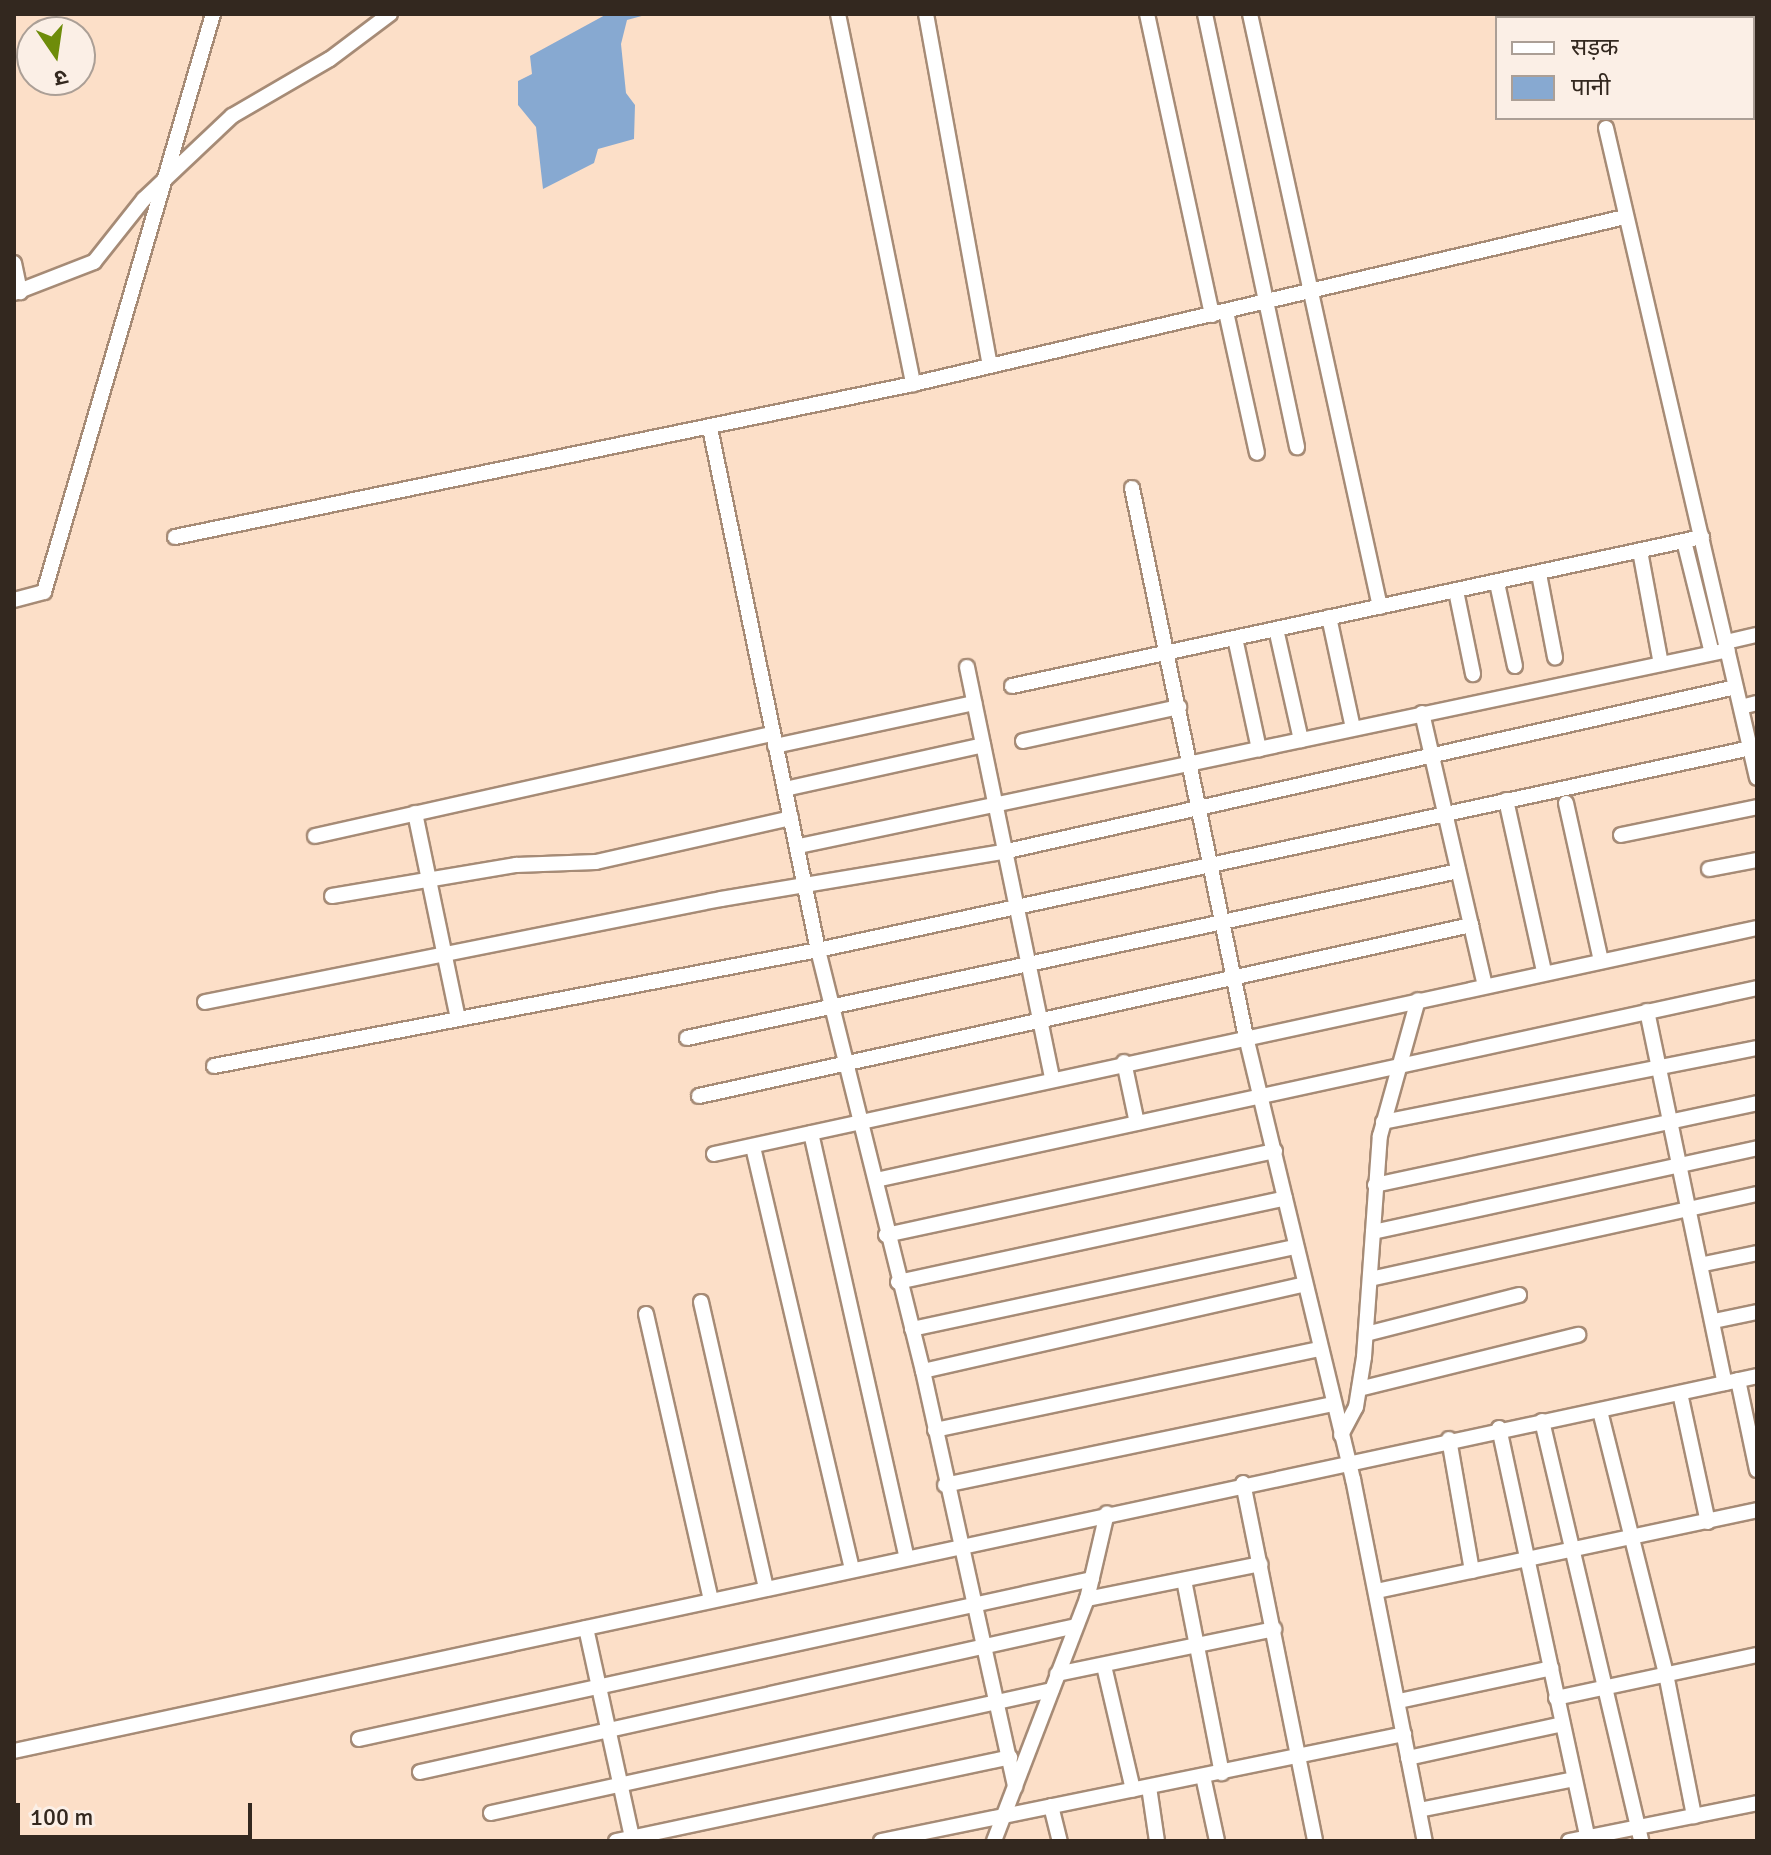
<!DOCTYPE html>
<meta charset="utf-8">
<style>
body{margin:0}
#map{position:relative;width:1771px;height:1855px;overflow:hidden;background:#fcdfc8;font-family:Signika,"Noto Sans Devanagari",sans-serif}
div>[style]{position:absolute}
.water>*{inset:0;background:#87a9d1}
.roads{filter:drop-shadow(2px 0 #a68b76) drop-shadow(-2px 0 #a68b76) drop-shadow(0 2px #a68b76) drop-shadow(0 -2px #a68b76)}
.street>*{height:14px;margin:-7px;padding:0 7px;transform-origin:7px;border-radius:7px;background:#fff}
span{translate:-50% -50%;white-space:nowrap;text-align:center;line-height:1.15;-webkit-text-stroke:8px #fbefe6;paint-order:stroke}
.frame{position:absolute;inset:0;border:16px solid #33281f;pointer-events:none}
.legend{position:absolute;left:1495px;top:16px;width:260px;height:104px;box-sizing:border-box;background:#fbefe6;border:2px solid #ab9f96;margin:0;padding:10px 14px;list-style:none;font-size:24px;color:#33281f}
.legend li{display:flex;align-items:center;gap:16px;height:40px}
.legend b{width:40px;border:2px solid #ab9f96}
.north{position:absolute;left:16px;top:16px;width:80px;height:80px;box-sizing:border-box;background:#fbefe6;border:2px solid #ab9f96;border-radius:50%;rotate:167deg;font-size:22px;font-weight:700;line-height:32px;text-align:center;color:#33281f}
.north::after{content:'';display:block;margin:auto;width:28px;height:36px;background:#6e8c0a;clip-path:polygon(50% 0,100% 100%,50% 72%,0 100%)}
.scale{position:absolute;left:16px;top:1803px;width:236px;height:36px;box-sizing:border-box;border:4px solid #33281f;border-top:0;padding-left:10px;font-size:24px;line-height:28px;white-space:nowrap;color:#33281f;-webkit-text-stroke:6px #fbefe6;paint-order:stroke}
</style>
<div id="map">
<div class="water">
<i style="clip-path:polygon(607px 14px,649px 14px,627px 20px,621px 44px,626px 93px,635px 105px,634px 139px,598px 149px,594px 163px,543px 189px,536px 127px,518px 105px,518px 81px,532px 74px,530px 56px)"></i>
</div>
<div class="roads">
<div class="street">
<i style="left:838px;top:14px;width:378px;rotate:78.5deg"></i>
<i style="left:926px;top:14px;width:357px;rotate:79.7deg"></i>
<i style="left:1147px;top:14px;width:308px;rotate:77.8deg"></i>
<i style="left:1205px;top:14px;width:443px;rotate:78deg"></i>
<i style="left:1250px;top:14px;width:607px;rotate:77.63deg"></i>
<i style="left:1606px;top:128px;width:667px;rotate:76.92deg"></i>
<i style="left:14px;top:263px;width:30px;rotate:78deg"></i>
<i style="left:14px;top:293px;width:86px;rotate:-21.2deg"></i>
<i style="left:94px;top:262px;width:80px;rotate:-51.6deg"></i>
<i style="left:144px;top:199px;width:121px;rotate:-43.3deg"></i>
<i style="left:232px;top:116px;width:113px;rotate:-30.2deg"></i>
<i style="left:330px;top:59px;width:75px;rotate:-36.9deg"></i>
<i style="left:1226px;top:312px;width:144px;rotate:77.6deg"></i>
<i style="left:710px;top:428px;width:533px;rotate:78.31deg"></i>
<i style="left:818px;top:950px;width:434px;rotate:76deg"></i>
<i style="left:923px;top:1371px;width:426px;rotate:77.5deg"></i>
<i style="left:1132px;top:488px;width:561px;rotate:78.27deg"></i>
<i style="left:1246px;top:1037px;width:455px;rotate:76.4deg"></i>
<i style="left:1353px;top:1479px;width:369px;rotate:78.8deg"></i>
<i style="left:175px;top:537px;width:754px;rotate:-11.71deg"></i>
<i style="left:913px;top:384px;width:731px;rotate:-13.2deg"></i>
<i style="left:1684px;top:541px;width:115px;rotate:76deg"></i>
<i style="left:1640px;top:551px;width:115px;rotate:79.5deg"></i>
<i style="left:1539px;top:574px;width:85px;rotate:79.1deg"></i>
<i style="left:1497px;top:583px;width:85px;rotate:77.8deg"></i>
<i style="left:1456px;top:591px;width:85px;rotate:78.4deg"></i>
<i style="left:14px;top:600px;width:31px;rotate:-15deg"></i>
<i style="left:44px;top:592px;width:602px;rotate:-73.7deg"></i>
<i style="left:1329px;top:617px;width:114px;rotate:77.8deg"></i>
<i style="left:1276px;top:629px;width:114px;rotate:77.3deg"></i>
<i style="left:1235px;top:638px;width:114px;rotate:77.8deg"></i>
<i style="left:1726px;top:642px;width:32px;rotate:-13deg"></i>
<i style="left:967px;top:667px;width:420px;rotate:78.3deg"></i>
<i style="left:1012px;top:686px;width:706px;rotate:-12.19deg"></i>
<i style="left:1741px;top:707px;width:16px;rotate:-14deg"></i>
<i style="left:1422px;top:713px;width:279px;rotate:77deg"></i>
<i style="left:1023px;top:741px;width:160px;rotate:-12.3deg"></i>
<i style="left:775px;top:746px;width:204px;rotate:-12.2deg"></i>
<i style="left:785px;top:789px;width:203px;rotate:-12.5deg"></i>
<i style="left:1506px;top:800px;width:176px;rotate:77.5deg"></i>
<i style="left:1566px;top:803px;width:162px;rotate:77.5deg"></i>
<i style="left:415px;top:813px;width:210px;rotate:78.2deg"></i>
<i style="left:1621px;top:835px;width:139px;rotate:-11.6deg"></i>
<i style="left:315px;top:836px;width:468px;rotate:-12.6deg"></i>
<i style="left:799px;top:846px;width:949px;rotate:-11.91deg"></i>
<i style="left:1709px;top:869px;width:49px;rotate:-10.6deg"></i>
<i style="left:332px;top:896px;width:187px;rotate:-9.6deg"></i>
<i style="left:516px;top:865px;width:80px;rotate:-2.1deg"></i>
<i style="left:596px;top:862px;width:200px;rotate:-12.7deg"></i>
<i style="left:205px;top:1002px;width:526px;rotate:-11.29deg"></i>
<i style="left:721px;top:899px;width:286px;rotate:-9.5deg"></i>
<i style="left:1003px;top:852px;width:751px;rotate:-12.69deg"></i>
<i style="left:1647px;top:1011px;width:380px;rotate:78.2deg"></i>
<i style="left:687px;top:1038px;width:789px;rotate:-12.22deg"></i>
<i style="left:1124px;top:1062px;width:62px;rotate:78deg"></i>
<i style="left:214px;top:1066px;width:615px;rotate:-10.87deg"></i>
<i style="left:818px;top:950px;width:955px;rotate:-12.22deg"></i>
<i style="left:699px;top:1096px;width:791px;rotate:-12.49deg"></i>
<i style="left:1383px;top:1122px;width:381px;rotate:-11.2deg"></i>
<i style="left:811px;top:1133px;width:432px;rotate:77.3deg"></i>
<i style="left:753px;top:1147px;width:430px;rotate:76.8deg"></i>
<i style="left:714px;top:1154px;width:1067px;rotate:-12.23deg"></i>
<i style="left:876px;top:1180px;width:902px;rotate:-12.29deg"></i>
<i style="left:1375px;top:1185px;width:391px;rotate:-12.1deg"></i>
<i style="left:1373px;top:1232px;width:393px;rotate:-12.3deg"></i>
<i style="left:886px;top:1235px;width:398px;rotate:-12.2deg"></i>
<i style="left:1704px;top:1264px;width:54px;rotate:-11.7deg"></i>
<i style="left:1370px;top:1279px;width:396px;rotate:-12.4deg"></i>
<i style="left:898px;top:1282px;width:396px;rotate:-12.2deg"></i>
<i style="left:701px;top:1302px;width:292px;rotate:77.2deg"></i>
<i style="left:646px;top:1314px;width:293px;rotate:77.2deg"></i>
<i style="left:1714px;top:1321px;width:44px;rotate:-11.8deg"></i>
<i style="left:912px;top:1329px;width:393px;rotate:-12.1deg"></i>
<i style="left:1366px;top:1334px;width:158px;rotate:-14.3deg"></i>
<i style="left:923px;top:1371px;width:392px;rotate:-12.8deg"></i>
<i style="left:1738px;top:1380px;width:92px;rotate:78.1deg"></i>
<i style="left:1359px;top:1389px;width:226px;rotate:-13.9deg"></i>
<i style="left:1680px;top:1393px;width:132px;rotate:77.8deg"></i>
<i style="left:1600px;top:1411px;width:271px;rotate:75.9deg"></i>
<i style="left:1666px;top:1674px;width:145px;rotate:78.8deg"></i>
<i style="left:1542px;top:1421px;width:432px;rotate:76.7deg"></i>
<i style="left:1499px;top:1428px;width:422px;rotate:77.8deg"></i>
<i style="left:935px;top:1430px;width:392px;rotate:-11.9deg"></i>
<i style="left:1341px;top:1435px;width:32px;rotate:-62deg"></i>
<i style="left:1356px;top:1407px;width:51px;rotate:-80.9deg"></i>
<i style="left:1364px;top:1357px;width:222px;rotate:-85.9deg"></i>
<i style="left:1380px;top:1136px;width:141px;rotate:-74.4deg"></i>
<i style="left:1449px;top:1439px;width:134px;rotate:80.1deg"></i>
<i style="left:1243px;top:1483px;width:365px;rotate:78.6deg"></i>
<i style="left:945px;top:1485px;width:396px;rotate:-11.8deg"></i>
<i style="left:1184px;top:1580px;width:197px;rotate:78.9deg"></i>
<i style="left:1377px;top:1591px;width:389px;rotate:-12deg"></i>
<i style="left:1087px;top:1599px;width:177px;rotate:-11.4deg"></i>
<i style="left:586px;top:1628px;width:218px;rotate:77.6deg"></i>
<i style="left:1104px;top:1666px;width:127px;rotate:76.8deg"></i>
<i style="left:1057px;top:1674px;width:222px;rotate:-11.7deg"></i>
<i style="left:1556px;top:1698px;width:206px;rotate:-12.1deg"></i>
<i style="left:1399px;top:1701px;width:156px;rotate:-12.2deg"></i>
<i style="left:359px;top:1739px;width:750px;rotate:-12.31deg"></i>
<i style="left:14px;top:1751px;width:1783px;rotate:-12.14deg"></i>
<i style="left:1408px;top:1758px;width:158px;rotate:-12.4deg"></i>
<i style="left:420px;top:1772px;width:672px;rotate:-12.55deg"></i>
<i style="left:1203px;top:1776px;width:66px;rotate:77.8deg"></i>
<i style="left:1149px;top:1787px;width:55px;rotate:81.6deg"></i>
<i style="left:1051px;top:1806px;width:36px;rotate:76deg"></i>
<i style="left:1419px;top:1810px;width:158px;rotate:-11.3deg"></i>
<i style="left:491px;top:1813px;width:574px;rotate:-12.37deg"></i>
<i style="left:616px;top:1841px;width:403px;rotate:-12deg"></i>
<i style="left:881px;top:1841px;width:534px;rotate:-11.56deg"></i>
<i style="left:994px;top:1841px;width:259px;rotate:-69deg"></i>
<i style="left:1087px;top:1599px;width:88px;rotate:-76.9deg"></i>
<i style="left:1569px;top:1841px;width:192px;rotate:-11.4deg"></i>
</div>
</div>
<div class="frame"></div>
<ul class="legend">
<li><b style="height:10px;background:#fff"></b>सड़क</li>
<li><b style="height:22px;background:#87a9d1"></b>पानी</li>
</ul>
<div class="north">उ</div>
<div class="scale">100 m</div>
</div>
